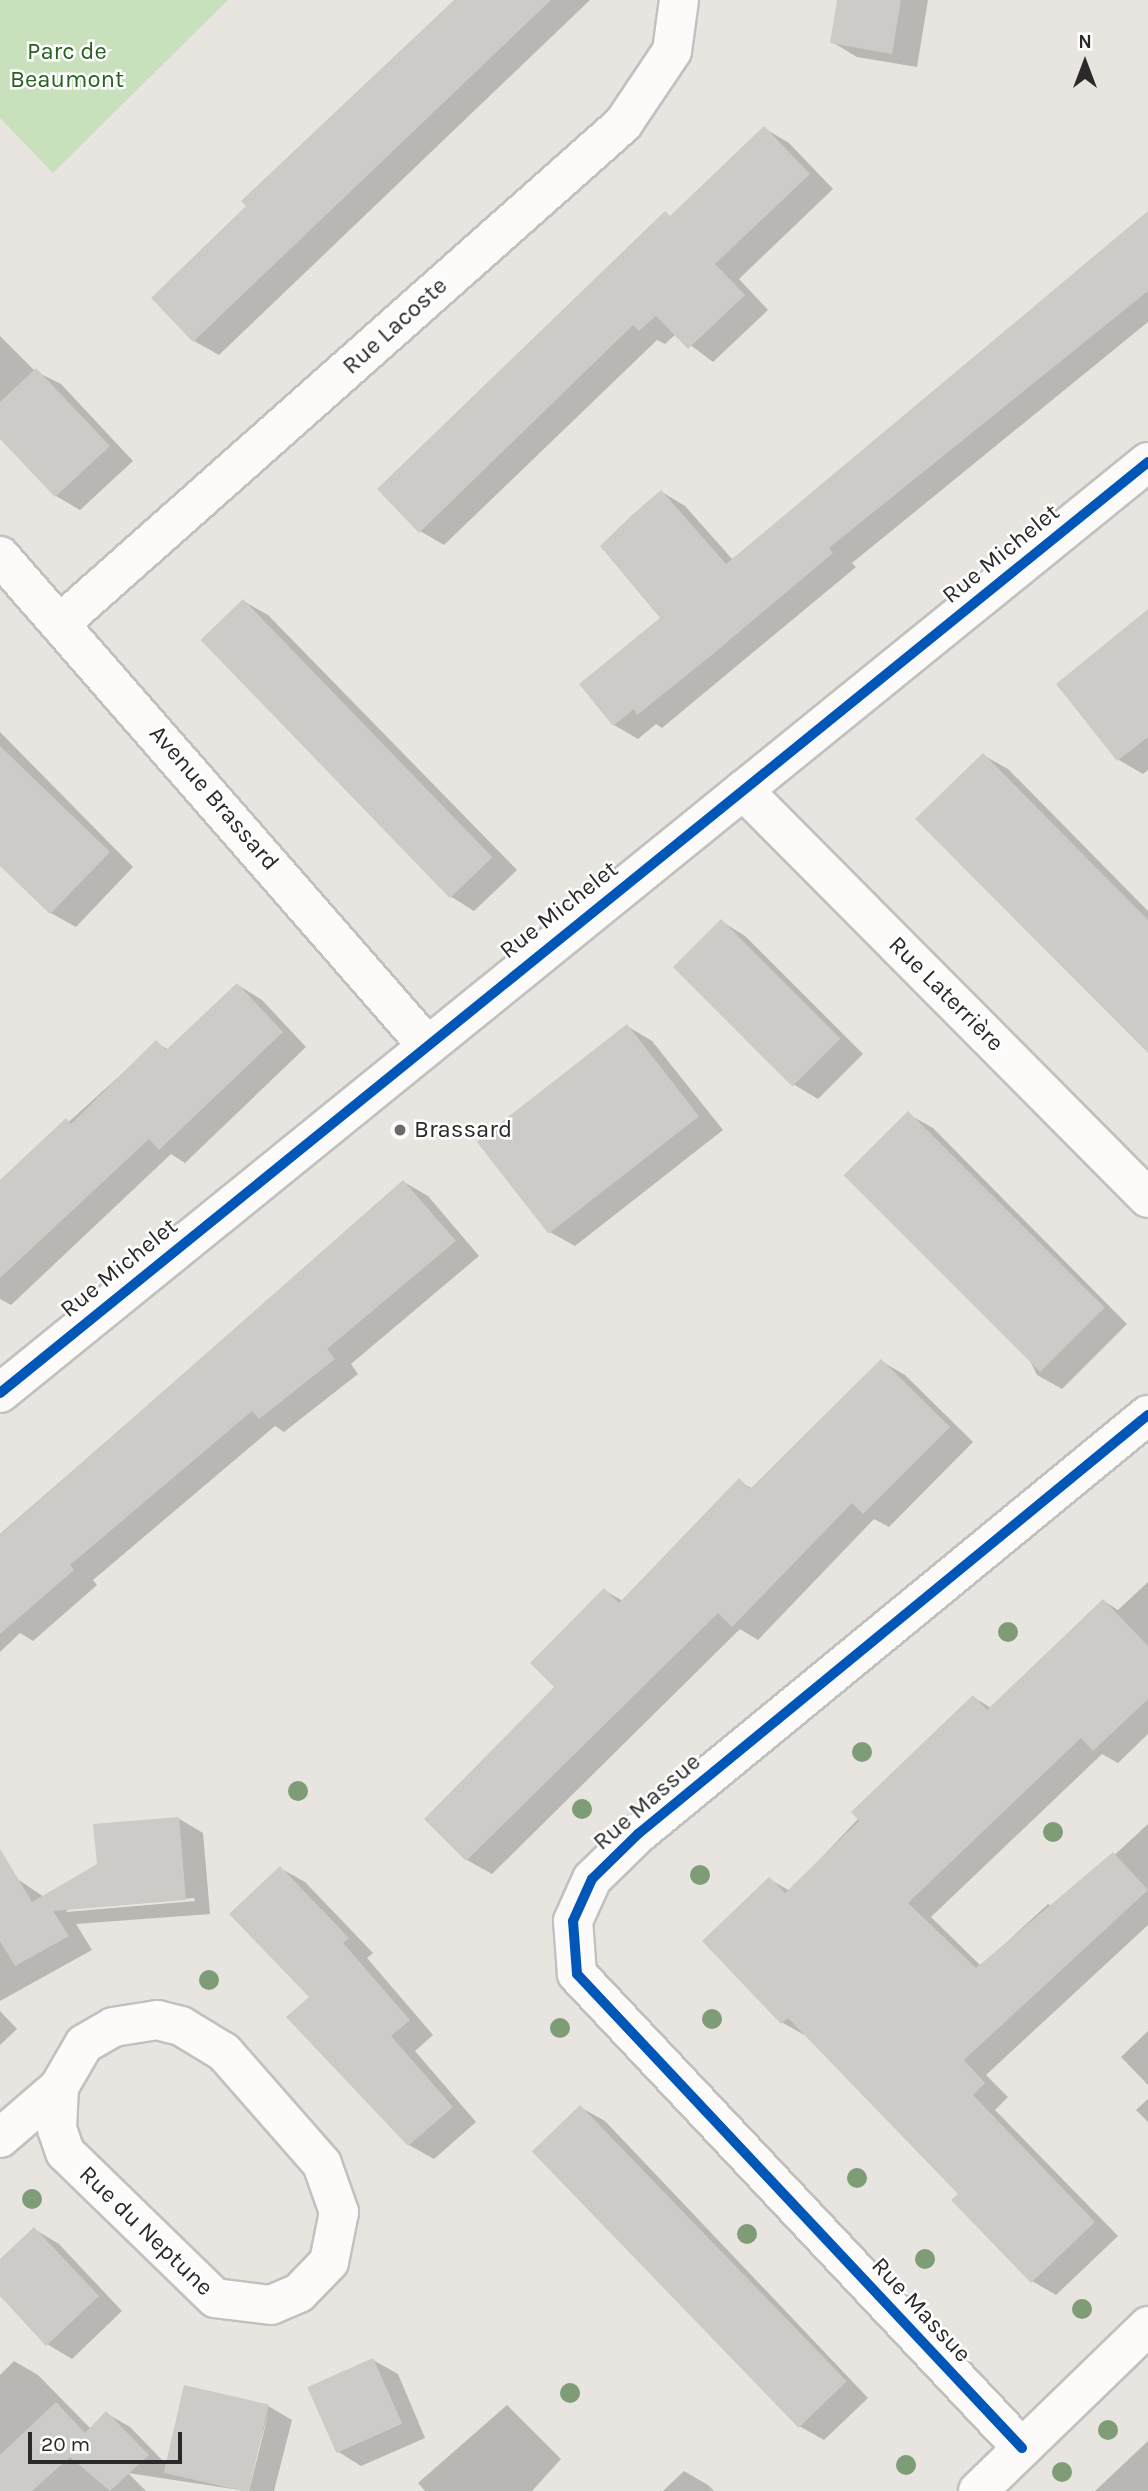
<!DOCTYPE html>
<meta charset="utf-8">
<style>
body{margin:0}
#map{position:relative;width:1148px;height:2491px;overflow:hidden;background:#e8e5e0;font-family:Karla,sans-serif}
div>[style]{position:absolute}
.green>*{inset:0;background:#c8e1bc}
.shadow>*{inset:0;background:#0003}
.building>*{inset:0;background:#cdcbc7;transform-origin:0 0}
.roads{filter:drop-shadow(2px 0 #c1c1c0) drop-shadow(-2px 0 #c1c1c0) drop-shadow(0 2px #c1c1c0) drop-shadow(0 -2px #c1c1c0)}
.minor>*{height:38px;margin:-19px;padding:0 19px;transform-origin:19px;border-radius:19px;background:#fcfbfa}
.cycleway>*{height:10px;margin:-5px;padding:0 5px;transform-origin:5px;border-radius:5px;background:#0057b8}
.trees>*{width:20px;height:20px;margin:-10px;border-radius:50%;background:#7e9c76}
.dots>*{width:19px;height:19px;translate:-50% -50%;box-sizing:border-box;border:4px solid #fff;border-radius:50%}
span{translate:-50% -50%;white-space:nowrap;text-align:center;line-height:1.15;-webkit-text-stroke:5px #fff;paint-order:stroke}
.park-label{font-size:24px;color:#286120}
.street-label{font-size:24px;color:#2a2a2a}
.poi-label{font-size:24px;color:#2a2a2a}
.left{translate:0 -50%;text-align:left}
.north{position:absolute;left:1050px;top:28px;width:70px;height:70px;-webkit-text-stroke:5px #fff;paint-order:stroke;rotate:0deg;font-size:19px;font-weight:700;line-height:28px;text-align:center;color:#2a2a2a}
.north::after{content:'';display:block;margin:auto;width:24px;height:32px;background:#2a2a2a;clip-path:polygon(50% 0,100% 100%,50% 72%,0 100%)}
.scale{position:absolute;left:28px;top:2432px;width:154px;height:32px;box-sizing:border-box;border:4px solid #2a2a2a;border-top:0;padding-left:9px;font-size:21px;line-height:24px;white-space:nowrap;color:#2a2a2a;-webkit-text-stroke:5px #fff;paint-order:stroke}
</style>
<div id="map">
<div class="green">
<i style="clip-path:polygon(0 0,228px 0,53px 173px,0 118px)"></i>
</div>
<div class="shadow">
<i style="clip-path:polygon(456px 0,590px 0,219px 355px,194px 341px)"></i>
<i style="clip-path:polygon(839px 0,928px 0,917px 67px,857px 57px,832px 42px)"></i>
<i style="clip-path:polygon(764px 128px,789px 143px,833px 189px,739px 279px,768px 310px,713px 362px,676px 334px,665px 344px,657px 340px,444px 545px,420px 531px)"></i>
<i style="clip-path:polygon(1148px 216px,1148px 322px,852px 563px,856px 567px,662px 728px,656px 724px,638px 739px,614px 725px,663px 618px,662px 492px,685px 506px,733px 560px)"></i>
<i style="clip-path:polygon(0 336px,35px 371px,61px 384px,133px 461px,80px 510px,56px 496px,0 435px)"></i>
<i style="clip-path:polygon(243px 601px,268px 615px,517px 870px,474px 911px,450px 896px)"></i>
<i style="clip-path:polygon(1148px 612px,1148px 770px,1143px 774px,1119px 760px,1058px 684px)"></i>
<i style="clip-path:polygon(0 732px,133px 867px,76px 927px,51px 913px,0 841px)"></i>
<i style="clip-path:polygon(983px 755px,1008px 769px,1148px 911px,1148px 1051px)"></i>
<i style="clip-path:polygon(721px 921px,745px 936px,863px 1054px,818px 1099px,793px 1084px)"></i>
<i style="clip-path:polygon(238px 985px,262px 1000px,306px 1047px,185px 1163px,171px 1154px,11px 1305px,0 1299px,0 1184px,156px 1043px,169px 1050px)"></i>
<i style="clip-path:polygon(627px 1026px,652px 1041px,723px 1130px,575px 1246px,550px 1232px,480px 1142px)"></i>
<i style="clip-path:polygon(908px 1114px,933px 1128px,1127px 1324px,1062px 1389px,1037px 1375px)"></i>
<i style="clip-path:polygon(404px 1182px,428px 1196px,479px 1256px,351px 1364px,358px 1374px,284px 1432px,275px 1426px,93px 1580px,97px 1585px,33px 1641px,20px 1633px,0 1652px,0 1534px)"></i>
<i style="clip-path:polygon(881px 1361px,905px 1375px,973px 1442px,889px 1527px,874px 1519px,758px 1640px,740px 1629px,492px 1874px,467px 1860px,604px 1590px,623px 1601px,739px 1481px,753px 1489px)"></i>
<i style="clip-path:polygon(1148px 1582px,1148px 1734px,1118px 1763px,1102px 1754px,931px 1917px,981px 1966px,1048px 1904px,1056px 1909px,1148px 1824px,1148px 1925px,986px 2075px,1008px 2097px,995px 2110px,1118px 2236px,1056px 2295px,1032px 2281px,960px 2194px,806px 2036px,783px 2023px,769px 1879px,790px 1891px,973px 1697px,991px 1708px,1104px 1601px,1118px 1610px)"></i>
<i style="clip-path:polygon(evenodd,178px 1818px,203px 1833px,210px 1914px,76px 1924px,92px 1950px,0 2001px,0 1888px,16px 1878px,44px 1897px,178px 1818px,194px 1898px,195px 1901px,66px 1912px,70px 1908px,194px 1898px)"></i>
<i style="clip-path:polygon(280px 1868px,305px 1882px,373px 1953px,367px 1958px,433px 2035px,415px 2051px,476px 2122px,434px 2159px,409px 2145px)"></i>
<i style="clip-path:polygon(0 2011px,17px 2029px,0 2045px)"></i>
<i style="clip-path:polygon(1148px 2031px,1148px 2085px,1121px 2057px)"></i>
<i style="clip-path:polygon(1148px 2099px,1148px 2122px,1136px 2110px)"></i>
<i style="clip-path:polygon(580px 2107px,605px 2121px,868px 2398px,824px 2440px,799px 2426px)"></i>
<i style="clip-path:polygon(34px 2229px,59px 2244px,122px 2311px,72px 2359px,47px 2344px,0 2293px,0 2261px)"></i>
<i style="clip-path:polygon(373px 2360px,398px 2374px,425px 2438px,361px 2466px,337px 2451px,341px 2373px)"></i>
<i style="clip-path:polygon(14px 2361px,38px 2375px,91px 2429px,106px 2413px,130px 2427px,166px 2464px,268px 2406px,292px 2420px,274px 2491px,249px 2491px,269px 2411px,246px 2491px,128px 2473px,146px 2491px,0 2491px,0 2375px)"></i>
<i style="clip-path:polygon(507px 2405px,561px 2459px,532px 2491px,425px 2491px,418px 2483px)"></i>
<i style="clip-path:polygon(1148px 2441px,1148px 2491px,1095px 2491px)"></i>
<i style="clip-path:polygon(684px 2471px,708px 2485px,714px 2491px,663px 2491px)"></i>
</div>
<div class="building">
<i style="clip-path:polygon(454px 0,551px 0,193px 342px,151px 298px,246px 206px,241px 201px)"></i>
<i style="clip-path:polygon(837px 0,901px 0,892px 54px,830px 43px)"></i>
<i style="clip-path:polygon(764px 126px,810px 174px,715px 264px,745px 295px,688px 349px,656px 316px,639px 331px,633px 325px,419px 533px,377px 489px,665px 211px,670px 216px)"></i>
<i style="clip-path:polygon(1148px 211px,1148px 291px,829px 548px,833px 553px,713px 654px,637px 715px,634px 709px,613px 726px,579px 684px,660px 618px,600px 546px,632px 515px,661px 490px,726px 564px)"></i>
<i style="clip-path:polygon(36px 368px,110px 446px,55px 497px,0 439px,0 402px)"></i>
<i style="left:243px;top:599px;width:359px;height:59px;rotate:46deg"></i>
<i style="clip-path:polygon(1148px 609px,1148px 737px,1117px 761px,1056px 684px)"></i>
<i style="clip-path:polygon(0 746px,110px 852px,50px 914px,0 866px)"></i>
<i style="clip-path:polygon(983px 753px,1148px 920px,1148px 1053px,915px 819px)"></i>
<i style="left:721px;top:919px;width:169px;height:68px;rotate:45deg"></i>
<i style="clip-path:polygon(237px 983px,283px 1032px,159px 1150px,149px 1139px,0 1278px,0 1180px,66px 1118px,71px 1124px,156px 1040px,166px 1050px)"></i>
<i style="left:627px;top:1024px;width:117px;height:191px;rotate:52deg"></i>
<i style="left:908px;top:1111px;width:278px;height:91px;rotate:45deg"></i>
<i style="clip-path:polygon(403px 1180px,456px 1241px,327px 1349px,335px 1359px,259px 1419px,252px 1411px,70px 1565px,74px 1570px,0 1634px,0 1535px)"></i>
<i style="clip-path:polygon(881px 1359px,950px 1427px,863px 1514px,852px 1503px,732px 1627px,718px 1613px,466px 1861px,424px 1819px,554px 1687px,530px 1663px,604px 1588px,619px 1603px,739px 1478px,750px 1489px)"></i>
<i style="clip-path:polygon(1103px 1599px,1148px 1646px,1148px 1699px,1093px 1751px,1081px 1738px,908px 1903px,976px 1968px,1113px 1852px,1148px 1890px,964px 2060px,985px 2083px,973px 2095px,1095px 2222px,1031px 2283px,951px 2200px,958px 2194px,788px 2018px,781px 2024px,702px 1941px,769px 1877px,785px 1893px,859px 1821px,851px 1812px,973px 1695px,987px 1710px)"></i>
<i style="clip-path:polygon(179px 1817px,186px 1900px,53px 1911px,69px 1936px,15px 1966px,0 1941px,0 1849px,32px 1902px,97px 1864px,93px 1824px)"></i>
<i style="clip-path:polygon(280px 1866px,349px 1938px,343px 1943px,410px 2020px,391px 2036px,453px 2107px,408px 2146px,286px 2017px,309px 1997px,229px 1914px)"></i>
<i style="left:580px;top:2105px;width:384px;height:67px;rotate:46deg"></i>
<i style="clip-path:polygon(34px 2227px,99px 2296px,46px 2346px,0 2296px,0 2259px)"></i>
<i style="left:373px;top:2358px;width:72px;height:72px;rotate:66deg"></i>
<i style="left:184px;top:2385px;width:87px;height:90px;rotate:13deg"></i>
<i style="clip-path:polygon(56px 2402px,85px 2433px,106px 2411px,149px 2455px,110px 2491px,70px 2457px,32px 2491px,0 2491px,0 2455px)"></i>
</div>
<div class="roads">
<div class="minor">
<i style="left:0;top:556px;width:646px;rotate:48.89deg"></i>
<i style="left:63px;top:621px;width:749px;rotate:-41.59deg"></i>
<i style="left:623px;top:124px;width:88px;rotate:-56.1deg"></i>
<i style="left:672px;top:51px;width:51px;rotate:-82.2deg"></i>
<i style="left:743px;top:790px;width:575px;rotate:45.21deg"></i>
<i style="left:0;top:1393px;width:1478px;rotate:-39.04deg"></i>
<i style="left:0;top:2138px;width:78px;rotate:-40.8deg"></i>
<i style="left:59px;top:2087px;width:50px;rotate:-59.8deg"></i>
<i style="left:84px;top:2044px;width:34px;rotate:-30deg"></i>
<i style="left:113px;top:2027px;width:45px;rotate:-9deg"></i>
<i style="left:157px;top:2020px;width:25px;rotate:14deg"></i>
<i style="left:181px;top:2026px;width:50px;rotate:31.2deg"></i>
<i style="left:224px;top:2052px;width:149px;rotate:48.8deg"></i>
<i style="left:322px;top:2164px;width:51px;rotate:70.5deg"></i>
<i style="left:339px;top:2212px;width:51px;rotate:101.3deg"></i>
<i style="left:329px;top:2262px;width:43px;rotate:134.1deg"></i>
<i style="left:299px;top:2293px;width:30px;rotate:157deg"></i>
<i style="left:271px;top:2305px;width:56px;rotate:-172.9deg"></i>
<i style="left:215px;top:2298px;width:209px;rotate:-135.8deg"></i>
<i style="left:65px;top:2152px;width:24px;rotate:-109deg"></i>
<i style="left:57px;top:2129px;width:42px;rotate:-87.3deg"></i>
<i style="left:1022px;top:2448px;width:650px;rotate:-133.19deg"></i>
<i style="left:577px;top:1974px;width:53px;rotate:-94.3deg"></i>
<i style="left:573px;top:1921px;width:46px;rotate:-65.7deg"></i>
<i style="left:592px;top:1879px;width:64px;rotate:-44.4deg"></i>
<i style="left:638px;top:1834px;width:660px;rotate:-39.41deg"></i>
<i style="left:978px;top:2491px;width:237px;rotate:-44.1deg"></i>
</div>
</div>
<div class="cycleway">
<i style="left:0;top:1393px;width:1478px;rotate:-39.04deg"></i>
<i style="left:1022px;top:2448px;width:650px;rotate:-133.19deg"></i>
<i style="left:577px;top:1974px;width:53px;rotate:-94.3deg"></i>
<i style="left:573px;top:1921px;width:46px;rotate:-65.7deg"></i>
<i style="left:592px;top:1879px;width:64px;rotate:-44.4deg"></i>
<i style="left:638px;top:1834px;width:660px;rotate:-39.41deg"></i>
</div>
<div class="trees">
<i style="left:1008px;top:1632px"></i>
<i style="left:862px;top:1752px"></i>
<i style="left:298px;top:1791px"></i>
<i style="left:582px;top:1809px"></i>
<i style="left:1053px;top:1832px"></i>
<i style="left:700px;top:1875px"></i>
<i style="left:209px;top:1980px"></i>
<i style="left:712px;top:2019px"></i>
<i style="left:560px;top:2028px"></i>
<i style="left:857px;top:2178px"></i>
<i style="left:32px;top:2199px"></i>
<i style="left:747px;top:2234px"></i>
<i style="left:925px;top:2259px"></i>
<i style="left:1082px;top:2309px"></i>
<i style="left:570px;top:2393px"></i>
<i style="left:1108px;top:2430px"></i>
<i style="left:906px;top:2465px"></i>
<i style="left:1062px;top:2472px"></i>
</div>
<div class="dots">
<i style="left:400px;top:1130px;background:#6c6b6a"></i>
</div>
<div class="park-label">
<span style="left:67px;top:66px">Parc de<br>Beaumont</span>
</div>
<div class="street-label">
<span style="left:395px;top:326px;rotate:-42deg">Rue Lacoste</span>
<span style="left:1001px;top:554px;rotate:-39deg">Rue Michelet</span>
<span style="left:214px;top:798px;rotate:49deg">Avenue Brassard</span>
<span style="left:559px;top:910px;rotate:-38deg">Rue Michelet</span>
<span style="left:946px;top:994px;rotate:45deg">Rue Laterrière</span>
<span style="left:119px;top:1268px;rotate:-39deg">Rue Michelet</span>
<span style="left:647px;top:1802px;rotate:-41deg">Rue Massue</span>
<span style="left:146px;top:2231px;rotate:44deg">Rue du Neptune</span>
<span style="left:921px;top:2310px;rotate:47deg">Rue Massue</span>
</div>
<div class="poi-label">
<span class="left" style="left:414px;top:1130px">Brassard</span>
</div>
<div class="north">N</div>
<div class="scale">20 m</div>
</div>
